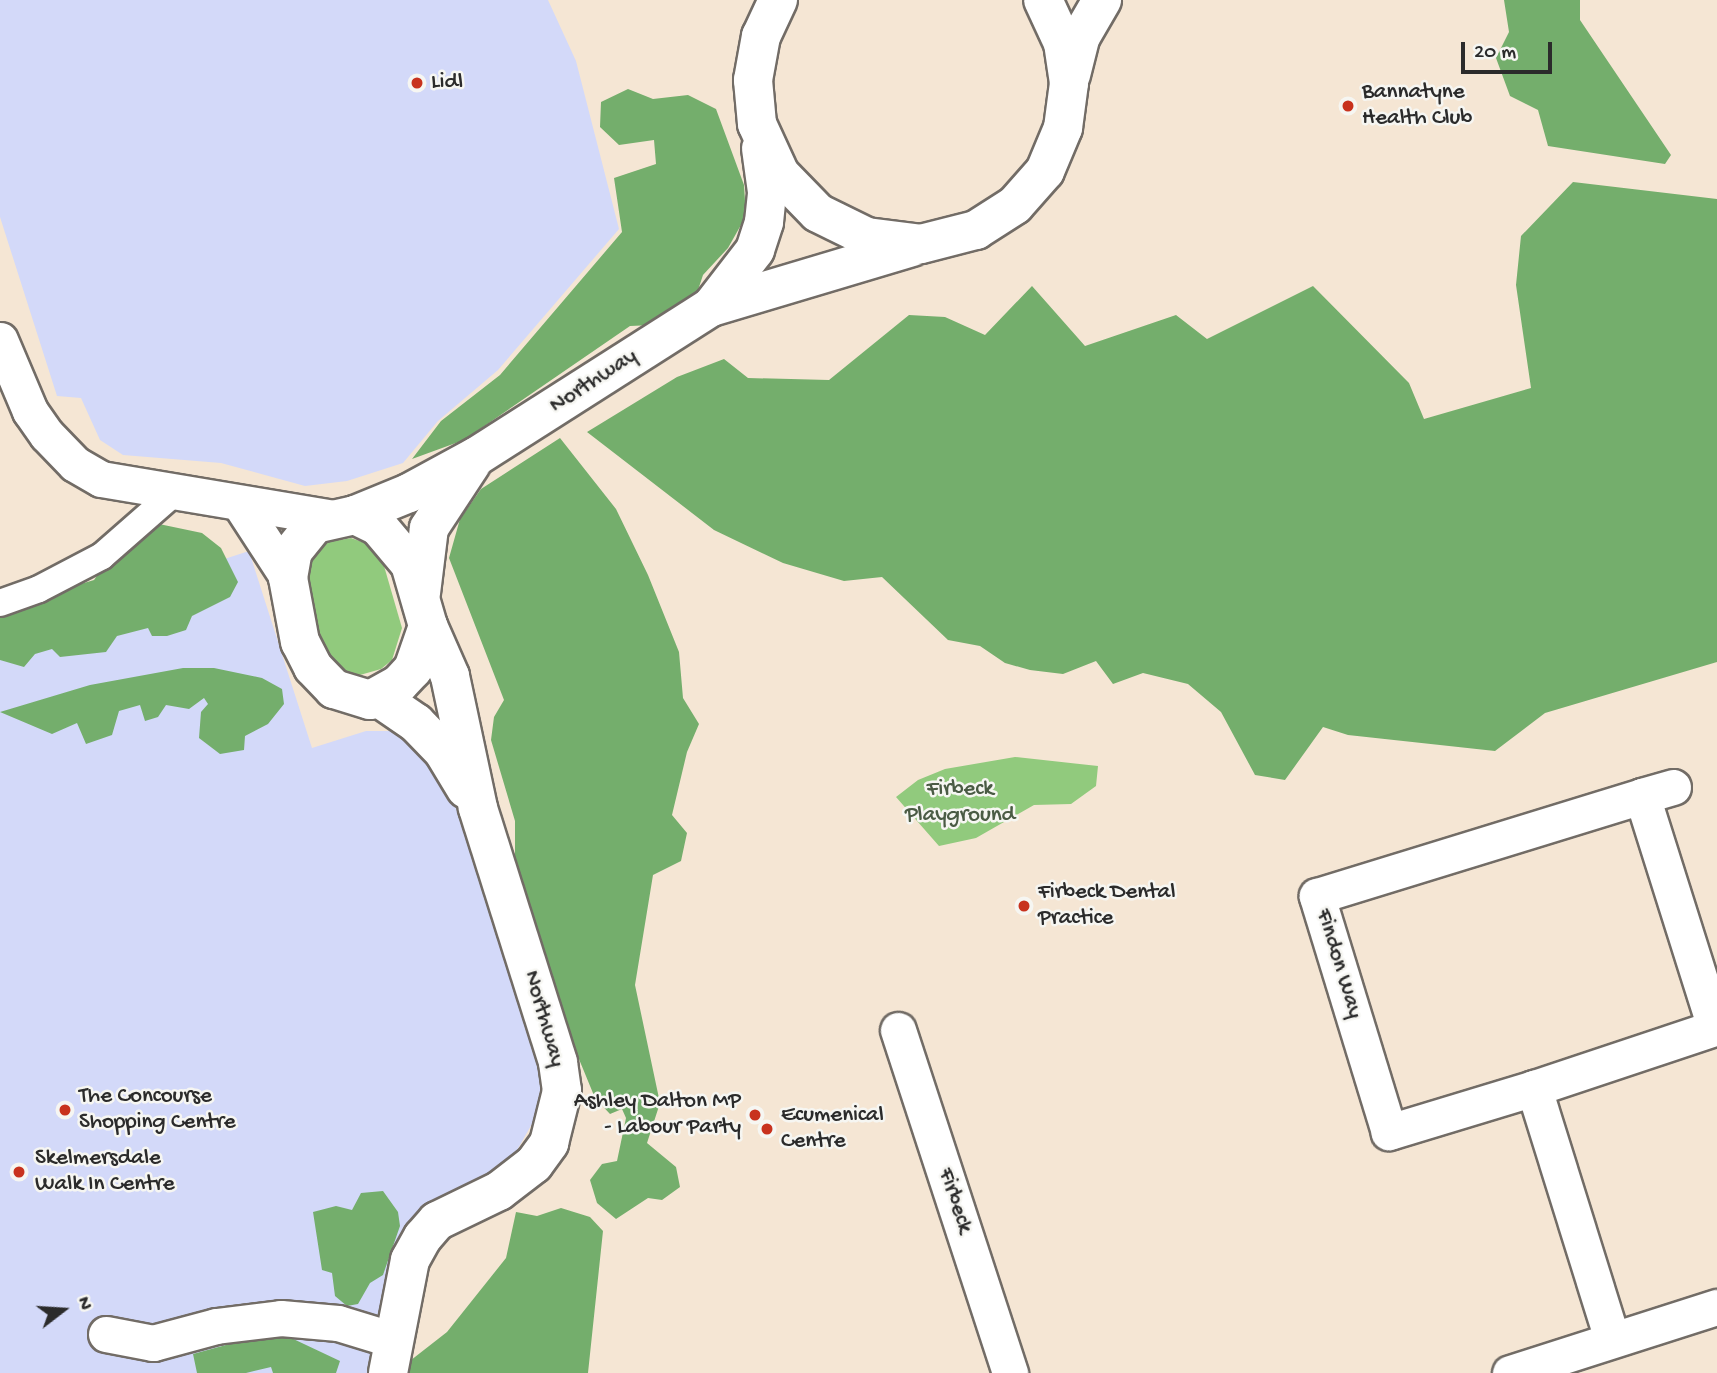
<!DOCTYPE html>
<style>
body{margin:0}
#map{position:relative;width:1717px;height:1373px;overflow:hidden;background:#f5e6d4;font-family:"Gochi Hand",sans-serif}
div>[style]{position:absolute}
.built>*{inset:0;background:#d3d9f9}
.green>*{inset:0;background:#91ca7d}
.forest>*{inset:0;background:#74ae6c}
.roads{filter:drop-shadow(2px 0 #726c66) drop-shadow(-2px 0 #726c66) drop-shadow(0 2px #726c66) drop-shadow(0 -2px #726c66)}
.pedestrian>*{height:26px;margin:-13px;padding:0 13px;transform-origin:13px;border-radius:13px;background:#fff}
.minor>*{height:35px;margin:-17.5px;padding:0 17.5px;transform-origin:17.5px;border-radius:17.5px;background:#fff}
.tertiary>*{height:38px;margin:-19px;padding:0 19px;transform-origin:19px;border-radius:19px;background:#fff}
.dots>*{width:19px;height:19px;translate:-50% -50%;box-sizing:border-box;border:4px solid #f6f6f2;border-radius:50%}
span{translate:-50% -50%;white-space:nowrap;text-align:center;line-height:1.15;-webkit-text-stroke:5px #f6f6f2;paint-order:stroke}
.poi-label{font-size:23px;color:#2b2b2b}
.left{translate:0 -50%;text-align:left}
.right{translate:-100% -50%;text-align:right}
.street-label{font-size:23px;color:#2b2b2b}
.park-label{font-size:23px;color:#4a5b44}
.north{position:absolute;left:28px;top:1275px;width:70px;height:70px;-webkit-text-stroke:5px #f6f6f2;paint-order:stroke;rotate:73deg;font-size:19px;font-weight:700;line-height:28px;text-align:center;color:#2b2b2b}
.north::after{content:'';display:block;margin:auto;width:24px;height:32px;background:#2b2b2b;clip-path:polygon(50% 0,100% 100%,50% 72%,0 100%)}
.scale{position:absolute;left:1461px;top:42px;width:91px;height:32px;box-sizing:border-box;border:4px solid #2b2b2b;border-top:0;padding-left:9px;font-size:21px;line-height:24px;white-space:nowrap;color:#2b2b2b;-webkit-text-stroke:5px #f6f6f2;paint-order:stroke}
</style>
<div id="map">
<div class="built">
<i style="clip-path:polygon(0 0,548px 0,576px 61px,619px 229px,498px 370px,438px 421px,403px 463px,347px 481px,305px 486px,221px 463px,123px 455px,100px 440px,81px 398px,57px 396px,0 217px)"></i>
<i style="clip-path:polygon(249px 551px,312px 748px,366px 731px,398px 731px,452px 777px,543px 1069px,537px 1115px,516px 1152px,498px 1169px,436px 1199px,401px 1235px,371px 1373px,0 1373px,0 632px)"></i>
</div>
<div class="green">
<i style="clip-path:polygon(351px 538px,365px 543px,382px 559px,402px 628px,392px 660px,381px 669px,360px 675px,339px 669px,321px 648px,306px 594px,308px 564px,324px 543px)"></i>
<i style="clip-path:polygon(1015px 757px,1098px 766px,1096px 786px,1071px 804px,1034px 805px,976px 838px,939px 846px,896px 797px,918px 780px,945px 769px)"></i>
</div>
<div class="forest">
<i style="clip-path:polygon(1504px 0,1580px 0,1580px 20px,1671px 155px,1665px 164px,1548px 146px,1538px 110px,1510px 96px,1496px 58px,1509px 32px)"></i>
<i style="clip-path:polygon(628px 89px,653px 99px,688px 95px,716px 109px,744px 185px,746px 216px,728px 248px,703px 275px,696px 296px,653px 325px,630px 326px,464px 440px,412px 459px,441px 421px,500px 375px,622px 232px,614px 178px,656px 164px,654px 140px,619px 145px,600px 127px,601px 102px)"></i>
<i style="clip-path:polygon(1573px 182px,1717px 199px,1717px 662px,1545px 713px,1495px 751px,1348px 735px,1323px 727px,1285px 780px,1255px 775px,1221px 712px,1188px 684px,1143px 673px,1113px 684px,1096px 661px,1063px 674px,1030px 670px,1005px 663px,980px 646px,948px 640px,882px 577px,844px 581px,783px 563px,714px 530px,587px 432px,677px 377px,724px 359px,748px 378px,829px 380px,909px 315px,945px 317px,985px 335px,1032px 286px,1085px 346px,1176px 315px,1207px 339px,1313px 286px,1409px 383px,1424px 419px,1531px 388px,1516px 285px,1521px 236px)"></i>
<i style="clip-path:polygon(560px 438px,616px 509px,648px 575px,679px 652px,683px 698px,699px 724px,687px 752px,672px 815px,687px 833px,681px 861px,653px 875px,635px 985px,660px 1103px,647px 1143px,676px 1167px,680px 1187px,662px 1200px,648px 1198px,616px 1219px,597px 1203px,590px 1180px,602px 1164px,617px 1161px,626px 1118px,622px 1109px,610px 1114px,595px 1098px,560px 1013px,515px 866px,515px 821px,491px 740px,494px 717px,504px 700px,449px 558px,460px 519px,481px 489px)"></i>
<i style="clip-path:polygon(159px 524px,202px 533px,221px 548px,238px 582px,230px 597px,192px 616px,186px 630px,167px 636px,152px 636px,148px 628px,117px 636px,106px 652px,60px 657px,52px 649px,35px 654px,24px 667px,0 660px,0 608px,94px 580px,113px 553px,138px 528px)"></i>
<i style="clip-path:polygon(183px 668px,214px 668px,262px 678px,282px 689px,284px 704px,268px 724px,245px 736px,244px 750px,220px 754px,199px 738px,201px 712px,208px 704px,204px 698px,189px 709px,166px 705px,158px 717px,145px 721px,140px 705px,119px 711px,112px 735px,86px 744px,77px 723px,52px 734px,0 712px,90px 685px)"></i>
<i style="clip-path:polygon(383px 1191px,398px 1212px,400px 1226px,383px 1275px,370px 1283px,358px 1304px,347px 1306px,335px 1296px,332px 1273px,322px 1270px,313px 1212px,336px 1206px,352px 1210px,361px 1193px)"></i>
<i style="clip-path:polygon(561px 1208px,590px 1217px,603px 1231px,588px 1373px,405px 1373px,406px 1364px,447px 1332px,506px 1258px,516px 1212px,537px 1216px)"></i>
<i style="clip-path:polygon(287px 1336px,340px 1361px,336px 1373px,273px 1373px,271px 1367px,246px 1373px,197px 1373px,193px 1354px,248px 1339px)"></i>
</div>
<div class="roads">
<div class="pedestrian">
<i style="left:0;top:603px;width:41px;rotate:-19.7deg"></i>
<i style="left:39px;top:589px;width:71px;rotate:-27.6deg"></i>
<i style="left:102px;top:556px;width:96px;rotate:-41.2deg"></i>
</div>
<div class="minor">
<i style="left:0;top:340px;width:77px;rotate:67.1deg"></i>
<i style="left:30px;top:411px;width:29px;rotate:55deg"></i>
<i style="left:47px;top:435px;width:40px;rotate:46deg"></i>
<i style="left:75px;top:464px;width:30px;rotate:30deg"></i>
<i style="left:101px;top:479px;width:236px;rotate:9.5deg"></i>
<i style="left:240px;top:504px;width:88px;rotate:57deg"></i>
<i style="left:1673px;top:787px;width:32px;rotate:164deg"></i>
<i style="left:1642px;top:796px;width:243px;rotate:72.5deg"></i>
<i style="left:898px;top:1030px;width:361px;rotate:71.9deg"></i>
<i style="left:1534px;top:1088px;width:152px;rotate:163.1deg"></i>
<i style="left:1389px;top:1132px;width:247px;rotate:-107deg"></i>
<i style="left:1317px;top:896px;width:340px;rotate:-17.1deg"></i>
<i style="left:106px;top:1334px;width:48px;rotate:10.8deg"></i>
<i style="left:153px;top:1343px;width:65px;rotate:-15.1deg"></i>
<i style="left:216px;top:1326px;width:65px;rotate:-7deg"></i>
<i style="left:281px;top:1318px;width:57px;rotate:5deg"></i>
<i style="left:338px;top:1323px;width:59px;rotate:16.9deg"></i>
<i style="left:1612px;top:1339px;width:263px;rotate:-107.3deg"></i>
<i style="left:1534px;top:1088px;width:193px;rotate:-18.4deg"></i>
<i style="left:1510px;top:1373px;width:217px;rotate:-17.7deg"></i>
</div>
<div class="tertiary">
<i style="left:778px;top:0;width:40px;rotate:115deg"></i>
<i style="left:761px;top:36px;width:45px;rotate:100.3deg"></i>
<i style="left:753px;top:80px;width:44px;rotate:84.8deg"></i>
<i style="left:757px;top:124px;width:55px;rotate:65.3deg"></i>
<i style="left:780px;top:174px;width:54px;rotate:45.7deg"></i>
<i style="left:818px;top:213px;width:55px;rotate:26.1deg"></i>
<i style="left:867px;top:237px;width:54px;rotate:7.4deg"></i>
<i style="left:921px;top:244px;width:57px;rotate:-14.3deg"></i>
<i style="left:976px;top:230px;width:46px;rotate:-32.7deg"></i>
<i style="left:1015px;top:205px;width:45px;rotate:-48.6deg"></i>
<i style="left:1045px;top:171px;width:47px;rotate:-67.3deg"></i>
<i style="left:1063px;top:128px;width:45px;rotate:-82.4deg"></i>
<i style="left:1069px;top:83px;width:40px;rotate:-98.5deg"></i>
<i style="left:1063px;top:43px;width:47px;rotate:-114.9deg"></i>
<i style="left:1071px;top:75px;width:38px;rotate:-76deg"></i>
<i style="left:1080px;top:38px;width:44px;rotate:-59.9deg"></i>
<i style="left:711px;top:307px;width:210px;rotate:-16.6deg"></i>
<i style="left:355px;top:515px;width:58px;rotate:-22.2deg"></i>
<i style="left:409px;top:493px;width:77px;rotate:-28.6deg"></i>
<i style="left:477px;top:456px;width:277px;rotate:-32.5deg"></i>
<i style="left:711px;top:307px;width:72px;rotate:-52.3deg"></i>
<i style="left:755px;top:250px;width:29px;rotate:-72deg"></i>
<i style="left:764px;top:222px;width:30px;rotate:-84deg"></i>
<i style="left:767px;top:192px;width:44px;rotate:-97.8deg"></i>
<i style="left:355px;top:515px;width:25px;rotate:26deg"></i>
<i style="left:378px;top:526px;width:50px;rotate:49.9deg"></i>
<i style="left:410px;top:564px;width:65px;rotate:73.8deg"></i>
<i style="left:428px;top:626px;width:46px;rotate:109.2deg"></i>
<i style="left:413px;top:669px;width:21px;rotate:133deg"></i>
<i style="left:399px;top:684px;width:33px;rotate:151deg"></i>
<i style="left:370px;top:700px;width:38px;rotate:-163deg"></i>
<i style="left:334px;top:689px;width:30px;rotate:-134deg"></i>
<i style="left:313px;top:667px;width:28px;rotate:-117deg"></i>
<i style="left:300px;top:642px;width:65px;rotate:-100.6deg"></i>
<i style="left:288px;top:578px;width:27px;rotate:-80deg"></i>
<i style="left:293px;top:551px;width:35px;rotate:-51deg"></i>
<i style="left:315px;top:524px;width:41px;rotate:-12.7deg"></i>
<i style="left:421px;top:593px;width:65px;rotate:-83deg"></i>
<i style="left:429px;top:528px;width:77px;rotate:-56.7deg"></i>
<i style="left:378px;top:697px;width:46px;rotate:34.4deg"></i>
<i style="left:416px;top:723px;width:39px;rotate:46deg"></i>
<i style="left:443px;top:751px;width:44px;rotate:58.8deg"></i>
<i style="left:388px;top:1373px;width:115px;rotate:-79deg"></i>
<i style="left:410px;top:1260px;width:26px;rotate:-61deg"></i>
<i style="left:423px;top:1237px;width:21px;rotate:-49deg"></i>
<i style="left:437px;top:1221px;width:69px;rotate:-25.8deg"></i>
<i style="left:499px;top:1191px;width:44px;rotate:-37.6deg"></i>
<i style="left:534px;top:1164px;width:26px;rotate:-54deg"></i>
<i style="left:549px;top:1143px;width:54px;rotate:-76deg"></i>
<i style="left:562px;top:1091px;width:29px;rotate:-98deg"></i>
<i style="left:558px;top:1062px;width:266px;rotate:-107.5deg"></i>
<i style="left:478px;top:808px;width:135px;rotate:-102deg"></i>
<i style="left:450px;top:676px;width:55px;rotate:-113.7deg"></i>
</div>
</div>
<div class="dots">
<i style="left:417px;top:83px;background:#c8321e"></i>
<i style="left:1348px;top:106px;background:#c8321e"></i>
<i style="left:1024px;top:906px;background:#c8321e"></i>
<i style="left:65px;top:1110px;background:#c8321e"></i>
<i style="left:755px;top:1115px;background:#c8321e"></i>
<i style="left:767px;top:1129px;background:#c8321e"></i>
<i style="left:19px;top:1172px;background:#c8321e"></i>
</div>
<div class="poi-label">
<span class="left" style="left:431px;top:83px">Lidl</span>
<span class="left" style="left:1362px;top:106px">Bannatyne<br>Health Club</span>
<span class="left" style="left:1038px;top:906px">Firbeck Dental<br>Practice</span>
<span class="left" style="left:79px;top:1110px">The Concourse<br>Shopping Centre</span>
<span class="right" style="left:741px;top:1115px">Ashley Dalton MP<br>- Labour Party</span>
<span class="left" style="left:781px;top:1129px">Ecumenical<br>Centre</span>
<span class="left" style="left:35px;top:1172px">Skelmersdale<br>Walk In Centre</span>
</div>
<div class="street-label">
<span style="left:594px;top:382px;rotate:-33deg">Northway</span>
<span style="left:1338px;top:964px;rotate:73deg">Findon Way</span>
<span style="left:543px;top:1019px;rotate:74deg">Northway</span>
<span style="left:954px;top:1201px;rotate:72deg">Firbeck</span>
</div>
<div class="park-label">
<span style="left:960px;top:803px">Firbeck<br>Playground</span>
</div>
<div class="north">N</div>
<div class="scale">20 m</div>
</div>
